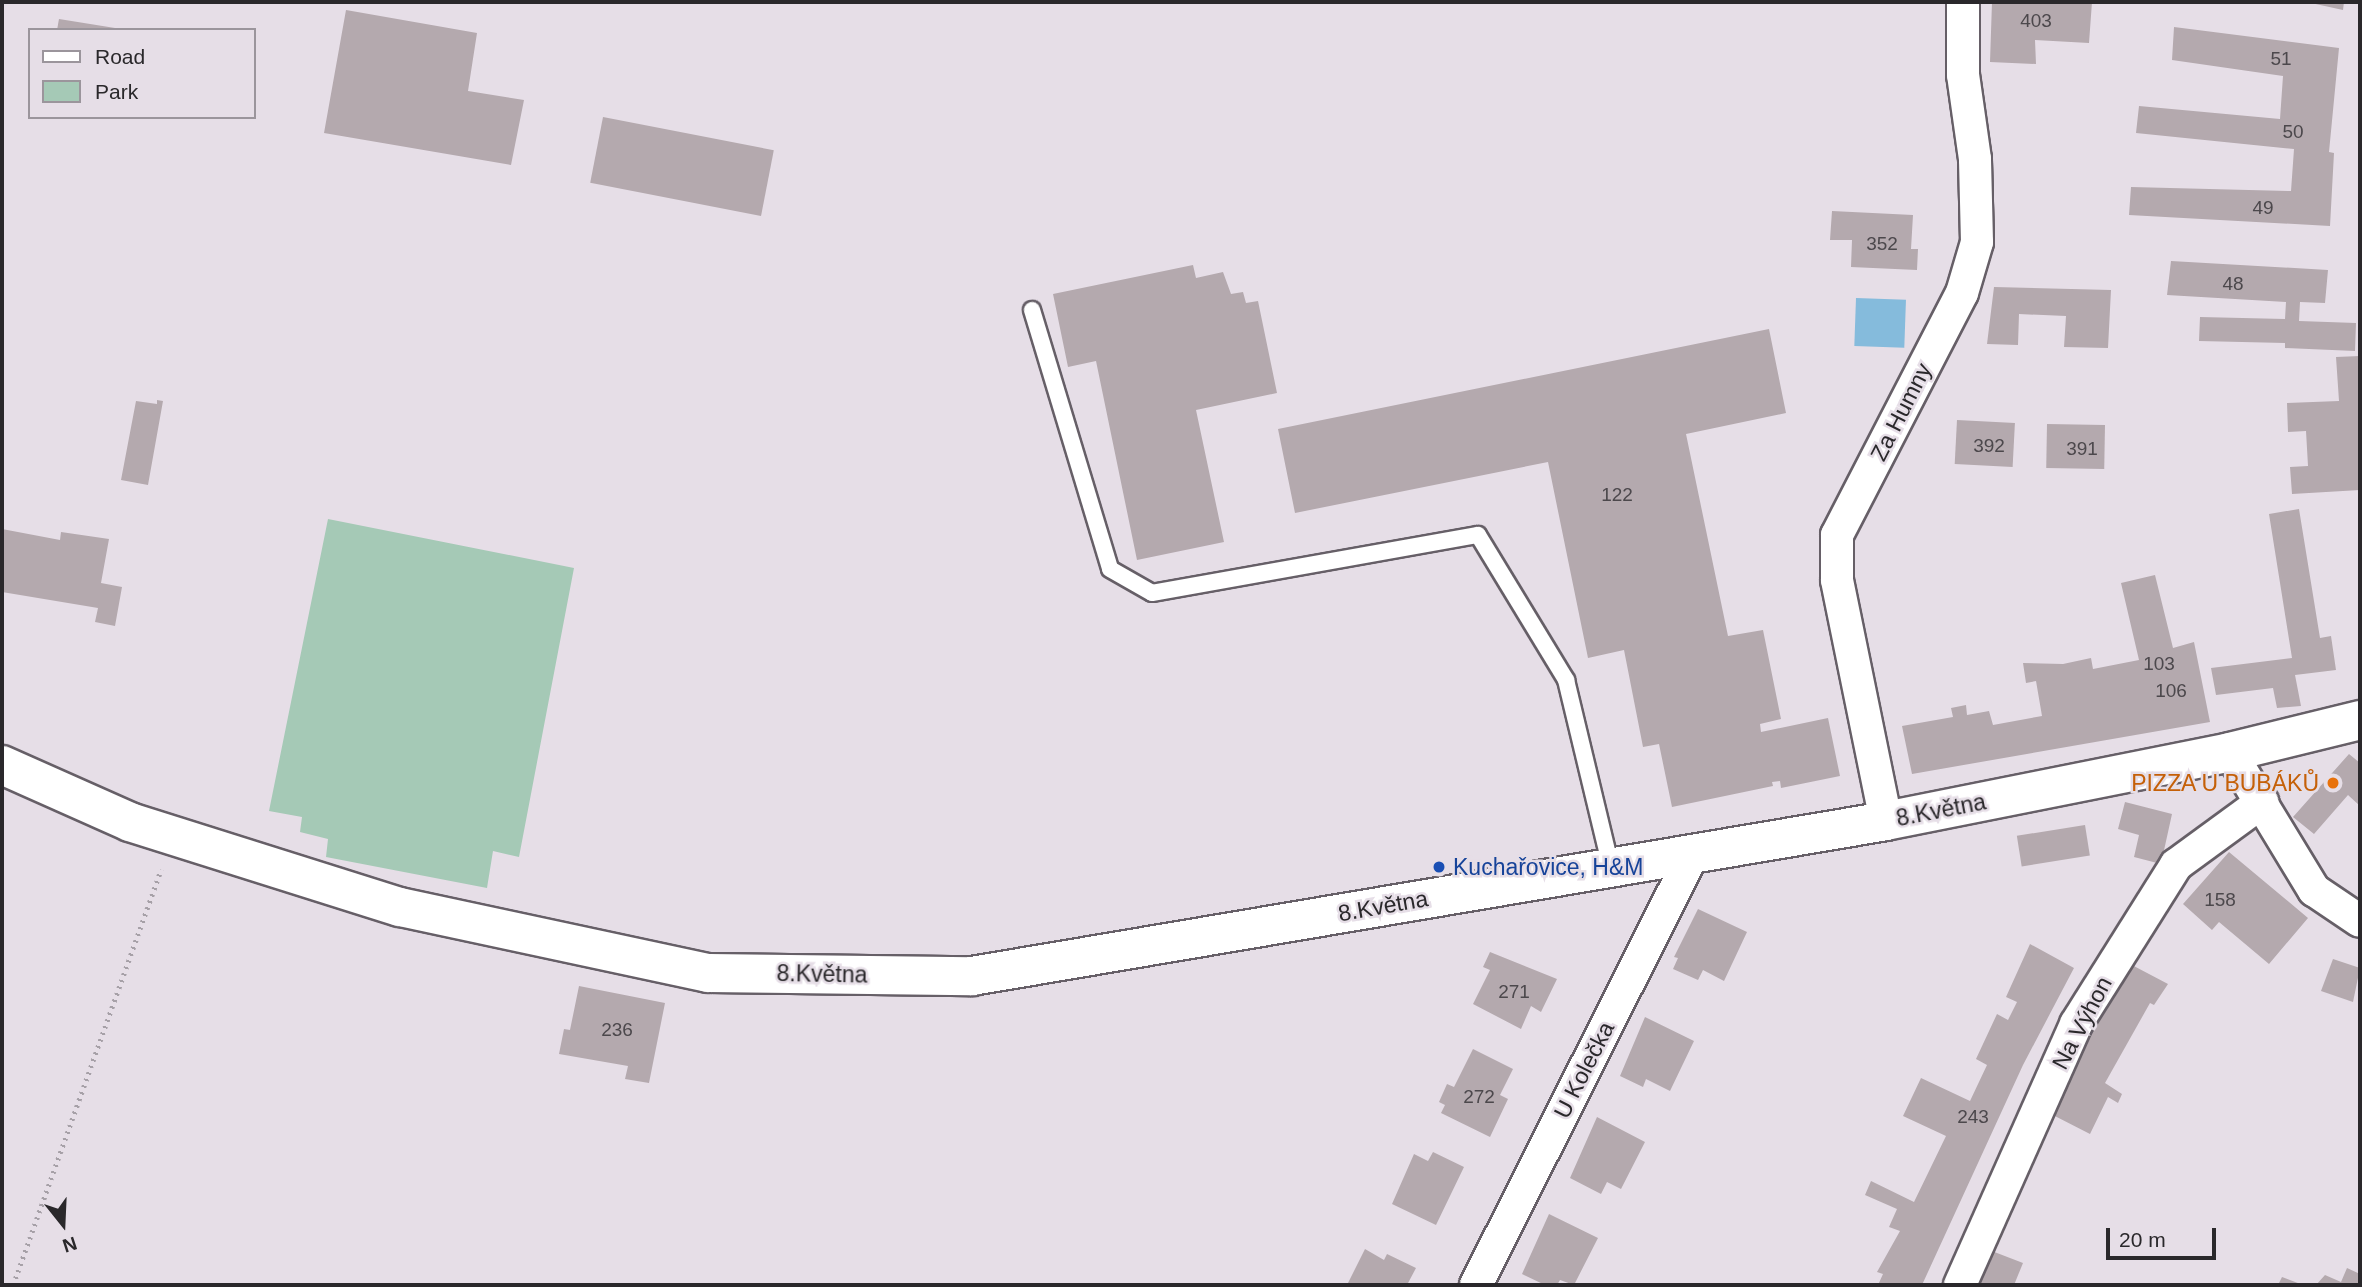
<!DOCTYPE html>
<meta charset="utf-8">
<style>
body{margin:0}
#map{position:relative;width:2362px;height:1287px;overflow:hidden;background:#e6dee7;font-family:Helvetica,sans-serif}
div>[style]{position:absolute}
.green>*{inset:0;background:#a5c9b6}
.water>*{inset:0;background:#85bbdc;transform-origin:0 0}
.building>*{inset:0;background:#b4a9ae;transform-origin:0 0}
.path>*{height:4.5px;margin-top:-2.25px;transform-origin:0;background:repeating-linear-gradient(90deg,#a6a0a7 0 2px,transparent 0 7px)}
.roads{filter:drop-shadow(2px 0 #665f67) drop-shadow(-2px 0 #665f67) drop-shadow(0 2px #665f67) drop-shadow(0 -2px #665f67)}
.service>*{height:16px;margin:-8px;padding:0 8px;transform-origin:8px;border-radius:8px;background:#fff}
.minor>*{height:32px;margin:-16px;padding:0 16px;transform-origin:16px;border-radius:16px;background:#fff}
.secondary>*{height:38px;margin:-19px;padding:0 19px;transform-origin:19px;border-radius:19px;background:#fff}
.dots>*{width:19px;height:19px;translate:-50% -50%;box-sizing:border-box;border:4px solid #e6dee7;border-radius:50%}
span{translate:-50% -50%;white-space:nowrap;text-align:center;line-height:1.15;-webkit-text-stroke:5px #e6dee7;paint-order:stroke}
.number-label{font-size:19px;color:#4c484c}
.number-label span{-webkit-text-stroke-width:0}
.street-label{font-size:23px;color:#2a282b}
.food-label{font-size:23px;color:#c56008}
.right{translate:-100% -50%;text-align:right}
.transit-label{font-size:23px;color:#164399}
.left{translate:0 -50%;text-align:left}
.frame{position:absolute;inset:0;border:4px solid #2a282b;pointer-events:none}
.legend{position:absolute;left:28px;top:28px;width:228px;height:91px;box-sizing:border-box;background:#e6dee7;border:2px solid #9b959c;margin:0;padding:9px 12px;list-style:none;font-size:21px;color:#2a282b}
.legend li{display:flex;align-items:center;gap:14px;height:35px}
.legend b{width:35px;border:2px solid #9b959c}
.north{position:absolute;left:28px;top:1189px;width:70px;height:70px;-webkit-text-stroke:5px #e6dee7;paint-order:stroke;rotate:162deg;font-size:19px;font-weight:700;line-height:28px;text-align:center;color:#2a282b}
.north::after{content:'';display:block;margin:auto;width:24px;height:32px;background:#2a282b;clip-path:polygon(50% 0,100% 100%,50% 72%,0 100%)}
.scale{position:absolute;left:2106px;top:1228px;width:110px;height:32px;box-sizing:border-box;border:4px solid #2a282b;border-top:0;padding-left:9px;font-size:21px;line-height:24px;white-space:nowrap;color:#2a282b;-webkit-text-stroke:5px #e6dee7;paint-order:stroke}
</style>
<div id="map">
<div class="green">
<i style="clip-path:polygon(328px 519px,574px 568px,519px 857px,493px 851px,487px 888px,326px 857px,328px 839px,300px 832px,302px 817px,269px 811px)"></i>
</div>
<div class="water">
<i style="left:1856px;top:298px;width:50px;height:48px;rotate:2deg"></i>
</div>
<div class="building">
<i style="clip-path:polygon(1992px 2px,2092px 2px,2089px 43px,2035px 40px,2036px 64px,1990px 62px)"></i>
<i style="clip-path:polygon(2311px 2px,2344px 2px,2343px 10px,2311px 3px)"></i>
<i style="clip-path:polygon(346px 10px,477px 33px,468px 91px,524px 100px,511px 165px,324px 133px)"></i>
<i style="clip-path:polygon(59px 19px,115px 28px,115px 30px,57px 30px)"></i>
<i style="clip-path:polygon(2174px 27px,2339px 48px,2329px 152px,2334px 153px,2330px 226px,2129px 215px,2131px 187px,2291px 191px,2294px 149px,2136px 133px,2139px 106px,2280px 119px,2283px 76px,2172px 60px)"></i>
<i style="left:603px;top:117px;width:174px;height:67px;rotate:11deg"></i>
<i style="clip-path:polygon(1832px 211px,1913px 215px,1911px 249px,1918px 249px,1917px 270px,1851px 267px,1852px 240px,1830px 240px)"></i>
<i style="clip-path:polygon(2171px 261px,2328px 270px,2325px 303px,2300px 302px,2299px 321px,2356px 323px,2355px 351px,2285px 348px,2285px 343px,2199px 341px,2200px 317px,2285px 319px,2286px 302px,2167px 295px)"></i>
<i style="clip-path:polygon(1193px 265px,1196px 278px,1223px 272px,1231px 294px,1243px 292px,1246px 303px,1258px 301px,1277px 393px,1196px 410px,1224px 542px,1137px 560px,1096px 361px,1068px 367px,1053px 294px)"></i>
<i style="clip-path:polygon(1994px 287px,2111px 290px,2108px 348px,2064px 347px,2066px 316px,2019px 314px,2018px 345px,1987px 344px)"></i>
<i style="clip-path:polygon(1769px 329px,1786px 413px,1686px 434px,1728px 636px,1763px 630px,1781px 719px,1760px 724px,1761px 732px,1828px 718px,1840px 776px,1781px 788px,1780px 781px,1772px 782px,1773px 786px,1672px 807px,1659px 744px,1643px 747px,1624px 650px,1588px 658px,1548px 462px,1295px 513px,1278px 429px)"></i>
<i style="clip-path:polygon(2360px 356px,2360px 490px,2292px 494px,2290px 467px,2308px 466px,2306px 431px,2288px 432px,2287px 403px,2339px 401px,2336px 357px)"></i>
<i style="clip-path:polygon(157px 400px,163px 401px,148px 485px,121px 480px,136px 401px,157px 404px)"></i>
<i style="left:1957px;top:420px;width:58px;height:44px;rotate:3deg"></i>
<i style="left:2047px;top:424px;width:58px;height:44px;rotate:1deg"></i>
<i style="clip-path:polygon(2299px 509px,2320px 638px,2331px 636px,2336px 670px,2295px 675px,2301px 706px,2277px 708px,2273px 688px,2216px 695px,2211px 668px,2292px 658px,2269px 514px)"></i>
<i style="clip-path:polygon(2px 529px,60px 540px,61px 532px,109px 539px,101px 583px,122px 587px,115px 626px,95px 622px,98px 608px,2px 592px)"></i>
<i style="clip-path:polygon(2155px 575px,2173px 648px,2194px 642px,2210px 722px,1912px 774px,1902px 726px,1953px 717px,1951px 708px,1966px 705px,1967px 715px,1989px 711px,1993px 725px,2042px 716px,2036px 681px,2026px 683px,2023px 663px,2063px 664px,2091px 658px,2093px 669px,2139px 660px,2121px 583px)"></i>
<i style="clip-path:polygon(2349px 754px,2360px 763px,2360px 806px,2348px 795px,2314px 834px,2293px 817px)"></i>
<i style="clip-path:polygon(2125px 802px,2172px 814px,2161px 864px,2134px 857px,2139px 835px,2118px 829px)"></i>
<i style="left:2085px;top:825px;width:31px;height:69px;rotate:81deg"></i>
<i style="clip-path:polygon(2229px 852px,2308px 918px,2269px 964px,2219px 922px,2212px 930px,2183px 904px)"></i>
<i style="clip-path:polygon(1698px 909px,1747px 932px,1724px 981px,1703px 970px,1698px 980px,1673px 969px,1678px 958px,1674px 957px)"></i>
<i style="clip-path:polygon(2030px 944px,2074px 968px,2023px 1065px,1922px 1285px,1878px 1285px,1883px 1274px,1877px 1272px,1900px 1231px,1889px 1227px,1897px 1209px,1865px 1195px,1871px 1181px,1914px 1202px,1946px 1136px,1903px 1116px,1921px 1078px,1970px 1101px,1987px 1065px,1976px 1059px,1997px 1014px,2008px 1020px,2017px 1002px,2006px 997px)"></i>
<i style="clip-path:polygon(1490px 952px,1557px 979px,1541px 1012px,1531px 1006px,1521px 1029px,1473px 1004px,1490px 970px,1483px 967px)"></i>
<i style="clip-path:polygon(2333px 959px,2360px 968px,2353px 1002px,2321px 991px)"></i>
<i style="clip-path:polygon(2130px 964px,2168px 984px,2154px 1005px,2150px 1003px,2105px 1083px,2122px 1094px,2118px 1103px,2108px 1097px,2090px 1134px,2047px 1112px)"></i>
<i style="clip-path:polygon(579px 986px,665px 1003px,649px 1083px,625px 1079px,628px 1066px,559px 1054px,564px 1029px,570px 1030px)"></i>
<i style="clip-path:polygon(1645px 1017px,1694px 1041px,1670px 1091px,1646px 1079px,1643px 1087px,1620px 1076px)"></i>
<i style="clip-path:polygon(1473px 1049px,1513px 1069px,1500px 1095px,1508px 1099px,1490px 1137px,1441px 1113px,1445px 1105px,1439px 1102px,1447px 1084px,1454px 1087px)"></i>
<i style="clip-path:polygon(1597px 1117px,1645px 1142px,1621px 1189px,1607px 1182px,1601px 1194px,1570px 1178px)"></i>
<i style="clip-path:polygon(1433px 1152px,1464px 1167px,1436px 1225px,1392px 1204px,1414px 1154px,1428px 1161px)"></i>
<i style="clip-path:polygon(1549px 1214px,1598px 1238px,1574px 1285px,1560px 1280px,1557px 1285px,1545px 1285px,1522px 1274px)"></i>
<i style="clip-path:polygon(1984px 1248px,2023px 1263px,2014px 1285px,1970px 1285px)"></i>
<i style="clip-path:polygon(1365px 1249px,1384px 1260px,1387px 1254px,1416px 1268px,1407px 1285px,1347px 1285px)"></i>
<i style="clip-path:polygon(2347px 1268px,2360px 1274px,2360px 1285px,2316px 1285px,2325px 1275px,2341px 1282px)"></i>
<i style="clip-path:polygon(2282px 1277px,2303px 1285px,2278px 1285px)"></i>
</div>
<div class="path">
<i style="left:13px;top:1285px;width:441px;rotate:-70.4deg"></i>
</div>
<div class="roads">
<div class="service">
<i style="left:1032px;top:310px;width:270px;rotate:73.2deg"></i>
<i style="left:1110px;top:569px;width:48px;rotate:29.7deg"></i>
<i style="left:1152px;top:593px;width:331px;rotate:-10.1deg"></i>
<i style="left:1478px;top:535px;width:170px;rotate:58.7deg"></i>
<i style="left:1566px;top:680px;width:193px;rotate:76.5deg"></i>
</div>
<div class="minor">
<i style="left:2230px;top:752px;width:162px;rotate:58.7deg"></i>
<i style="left:2314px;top:890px;width:55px;rotate:34deg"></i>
<i style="left:1886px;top:821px;width:246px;rotate:-101.5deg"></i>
<i style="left:1837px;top:580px;width:45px;rotate:-90deg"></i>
<i style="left:1837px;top:535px;width:272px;rotate:-62.7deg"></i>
<i style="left:1962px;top:293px;width:53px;rotate:-73.6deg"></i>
<i style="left:1977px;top:242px;width:83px;rotate:-91.4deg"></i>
<i style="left:1975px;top:159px;width:85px;rotate:-98.1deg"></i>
<i style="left:1963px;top:75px;width:73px;rotate:-90deg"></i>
<i style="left:1476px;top:1285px;width:483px;rotate:-63.3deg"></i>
<i style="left:1960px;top:1285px;width:286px;rotate:-66deg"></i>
<i style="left:2076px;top:1024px;width:188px;rotate:-57.8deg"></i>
<i style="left:2176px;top:865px;width:107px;rotate:-36.2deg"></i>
</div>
<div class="secondary">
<i style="left:2px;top:765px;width:140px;rotate:24deg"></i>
<i style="left:130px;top:822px;width:283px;rotate:17.5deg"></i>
<i style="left:400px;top:907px;width:315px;rotate:12.1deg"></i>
<i style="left:708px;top:973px;width:264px;rotate:0.7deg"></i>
<i style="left:972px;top:976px;width:927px;rotate:-9.62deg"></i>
<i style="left:1886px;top:821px;width:351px;rotate:-11.3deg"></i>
<i style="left:2230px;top:752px;width:134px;rotate:-13.8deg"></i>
</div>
</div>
<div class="dots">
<i style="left:2333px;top:783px;background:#e8710a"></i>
<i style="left:1439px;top:867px;background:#1a4fb4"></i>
</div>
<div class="number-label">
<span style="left:2036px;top:21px">403</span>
<span style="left:2281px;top:59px">51</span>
<span style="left:2293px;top:132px">50</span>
<span style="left:2263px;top:208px">49</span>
<span style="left:1882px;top:244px">352</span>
<span style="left:2233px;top:284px">48</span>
<span style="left:1989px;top:446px">392</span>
<span style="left:2082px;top:449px">391</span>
<span style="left:1617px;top:495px">122</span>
<span style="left:2159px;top:664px">103</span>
<span style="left:2171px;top:691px">106</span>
<span style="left:2220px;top:900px">158</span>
<span style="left:1514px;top:992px">271</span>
<span style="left:617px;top:1030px">236</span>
<span style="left:1479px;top:1097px">272</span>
<span style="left:1973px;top:1117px">243</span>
</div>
<div class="street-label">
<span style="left:1901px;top:412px;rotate:-63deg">Za Humny</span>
<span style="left:1941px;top:810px;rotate:-11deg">8.Května</span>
<span style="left:1383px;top:906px;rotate:-10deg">8.Května</span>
<span style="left:822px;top:974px;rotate:1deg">8.Května</span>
<span style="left:2082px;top:1023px;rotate:-62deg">Na Výhon</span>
<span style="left:1584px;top:1070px;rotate:-63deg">U Kolečka</span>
</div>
<div class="food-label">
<span class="right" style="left:2319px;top:783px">PIZZA U BUBÁKŮ</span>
</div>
<div class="transit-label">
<span class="left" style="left:1453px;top:867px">Kuchařovice, H&amp;M</span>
</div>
<div class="frame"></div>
<ul class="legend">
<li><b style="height:9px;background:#fff"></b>Road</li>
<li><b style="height:19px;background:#a5c9b6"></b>Park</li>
</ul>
<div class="north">N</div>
<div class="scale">20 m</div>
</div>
